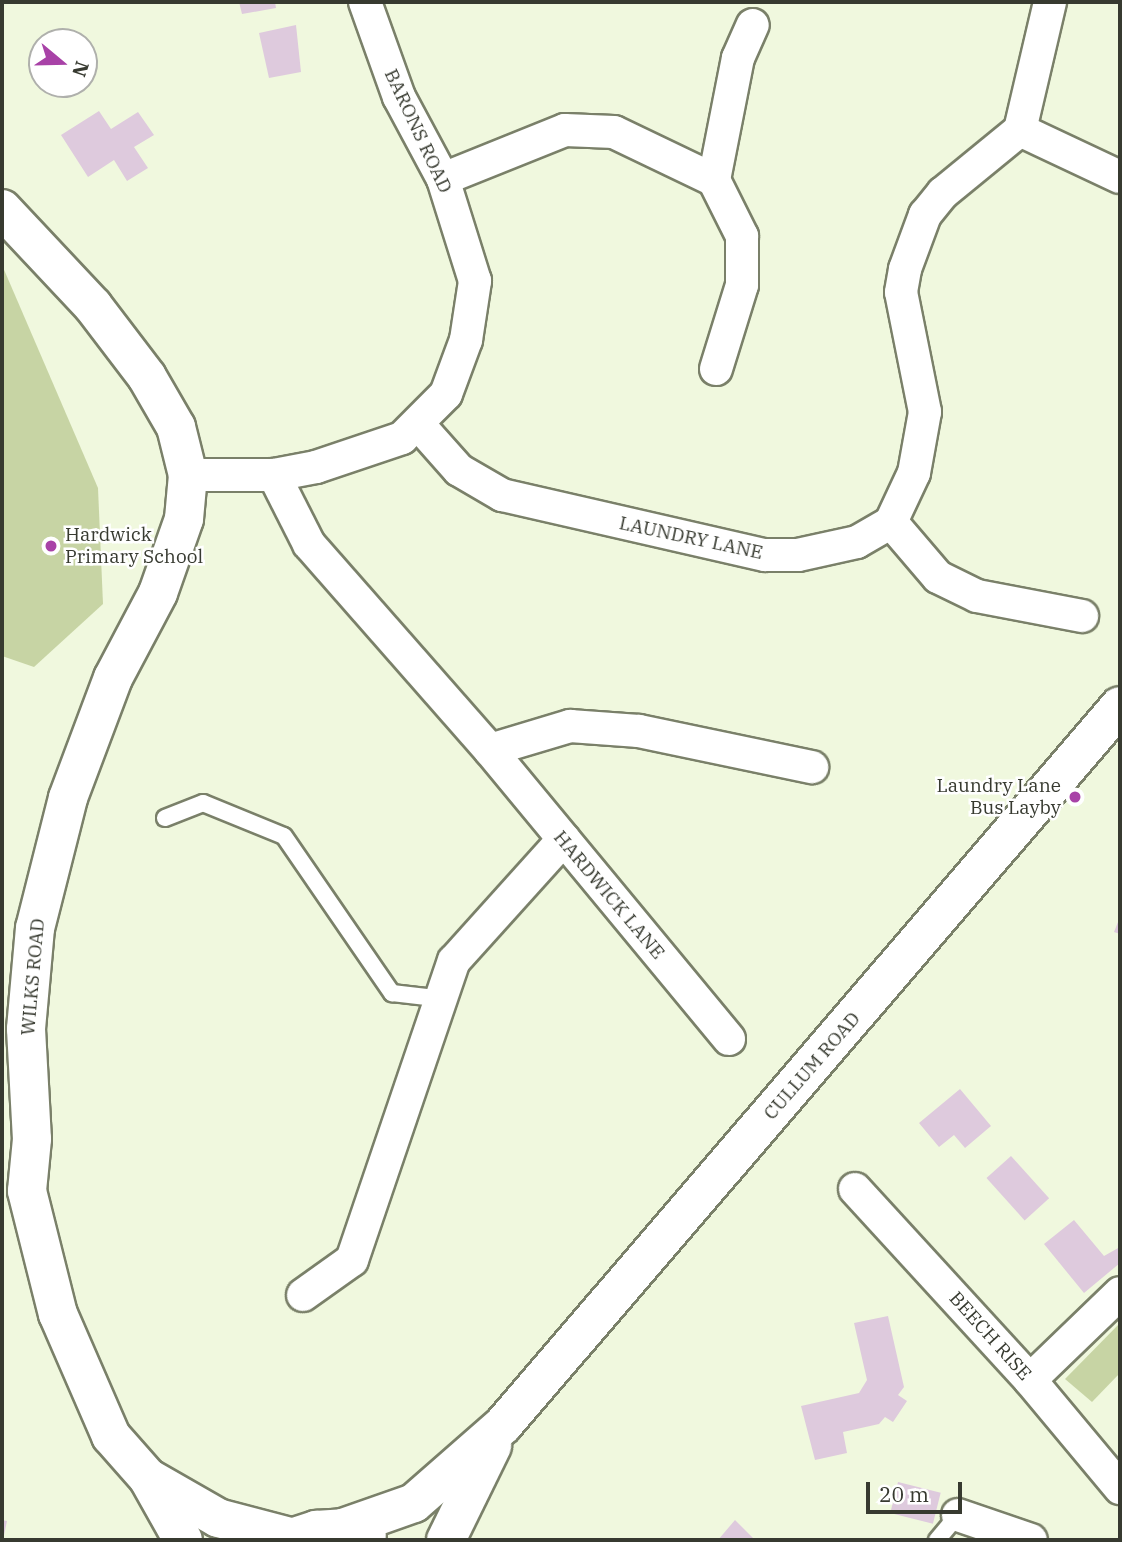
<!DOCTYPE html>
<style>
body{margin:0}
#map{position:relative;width:1122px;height:1542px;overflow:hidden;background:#f0f8de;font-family:"IBM Plex Serif",serif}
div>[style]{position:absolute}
.green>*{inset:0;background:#c7d4a4}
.building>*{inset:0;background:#decadd;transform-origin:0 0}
.roads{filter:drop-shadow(2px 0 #7a8069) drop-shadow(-2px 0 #7a8069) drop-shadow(0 2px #7a8069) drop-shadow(0 -2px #7a8069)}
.lane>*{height:16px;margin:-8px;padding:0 8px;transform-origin:8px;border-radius:8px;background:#fff}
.street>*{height:32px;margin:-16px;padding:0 16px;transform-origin:16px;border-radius:16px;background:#fff}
.secondary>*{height:38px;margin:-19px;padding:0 19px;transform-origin:19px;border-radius:19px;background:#fff}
.primary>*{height:38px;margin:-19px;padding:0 19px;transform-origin:19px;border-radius:19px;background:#fff}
.dots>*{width:19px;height:19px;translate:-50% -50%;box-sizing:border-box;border:4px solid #fff;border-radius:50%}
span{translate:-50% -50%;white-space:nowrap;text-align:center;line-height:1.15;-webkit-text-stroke:5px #fff;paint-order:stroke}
.street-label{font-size:19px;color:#373a30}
.poi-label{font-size:19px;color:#373a30}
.left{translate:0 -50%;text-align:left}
.right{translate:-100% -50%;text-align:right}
.frame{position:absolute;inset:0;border:4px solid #373a30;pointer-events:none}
.north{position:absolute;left:28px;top:28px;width:70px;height:70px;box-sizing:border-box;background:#fff;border:2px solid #afb0ac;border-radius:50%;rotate:109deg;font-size:19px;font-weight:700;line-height:28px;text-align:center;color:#373a30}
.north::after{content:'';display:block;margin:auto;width:24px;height:32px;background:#a842a7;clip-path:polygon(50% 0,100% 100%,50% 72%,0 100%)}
.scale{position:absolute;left:866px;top:1482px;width:96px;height:32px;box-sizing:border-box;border:4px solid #373a30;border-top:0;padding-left:9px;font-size:21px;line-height:24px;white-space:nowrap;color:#373a30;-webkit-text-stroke:5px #fff;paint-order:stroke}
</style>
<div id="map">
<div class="green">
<i style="clip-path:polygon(2px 265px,98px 488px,103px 604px,34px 667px,2px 656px)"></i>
<i style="clip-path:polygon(1120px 1323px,1120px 1373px,1092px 1402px,1065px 1379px)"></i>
</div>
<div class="building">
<i style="clip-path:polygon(239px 2px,275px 2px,276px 8px,242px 14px)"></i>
<i style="clip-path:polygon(296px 25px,301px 72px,269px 78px,259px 33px)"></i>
<i style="clip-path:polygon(99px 111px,111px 129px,138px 112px,154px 135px,134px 147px,148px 168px,127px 181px,114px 160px,88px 177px,61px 135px)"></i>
<i style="clip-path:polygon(1120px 917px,1120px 934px,1114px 932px)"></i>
<i style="clip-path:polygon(960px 1089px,991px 1126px,965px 1148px,954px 1135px,939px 1147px,919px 1123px)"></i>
<i style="left:1011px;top:1156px;width:57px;height:33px;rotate:48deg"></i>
<i style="clip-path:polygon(1074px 1220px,1104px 1256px,1120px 1247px,1120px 1263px,1084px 1293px,1044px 1244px)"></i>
<i style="clip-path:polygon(888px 1316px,904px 1387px,898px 1395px,907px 1401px,893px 1422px,885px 1417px,879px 1424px,843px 1432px,847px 1453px,815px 1460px,801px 1406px,859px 1393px,867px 1380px,854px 1323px)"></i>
<i style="left:898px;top:1482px;width:44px;height:32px;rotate:14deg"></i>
<i style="clip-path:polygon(2px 1520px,7px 1521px,3px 1540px,2px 1540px)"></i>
<i style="clip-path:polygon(735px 1520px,755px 1540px,718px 1540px)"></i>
</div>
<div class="roads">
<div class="lane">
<i style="left:165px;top:818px;width:41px;rotate:-21.5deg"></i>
<i style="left:203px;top:803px;width:87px;rotate:22.2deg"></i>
<i style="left:284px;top:836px;width:191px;rotate:55.5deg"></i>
<i style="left:392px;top:993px;width:52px;rotate:6.6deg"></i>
<i style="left:937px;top:1540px;width:33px;rotate:-50deg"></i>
</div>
<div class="street">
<i style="left:1020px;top:130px;width:110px;rotate:25.2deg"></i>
<i style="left:443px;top:179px;width:131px;rotate:-21.9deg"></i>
<i style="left:565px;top:130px;width:49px;rotate:2.3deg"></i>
<i style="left:614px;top:132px;width:111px;rotate:25.6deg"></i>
<i style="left:714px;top:180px;width:63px;rotate:63.4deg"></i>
<i style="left:742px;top:236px;width:49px;rotate:90deg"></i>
<i style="left:742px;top:285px;width:88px;rotate:107.2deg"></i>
<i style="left:714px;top:180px;width:124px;rotate:-78.9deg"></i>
<i style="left:738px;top:58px;width:36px;rotate:-66deg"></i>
<i style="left:419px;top:425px;width:60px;rotate:48.4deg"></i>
<i style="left:459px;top:470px;width:50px;rotate:30.2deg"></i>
<i style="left:502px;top:495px;width:270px;rotate:12.9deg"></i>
<i style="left:765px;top:555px;width:33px"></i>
<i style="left:798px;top:555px;width:60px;rotate:-12.4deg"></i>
<i style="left:857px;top:542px;width:39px;rotate:-30deg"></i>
<i style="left:891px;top:522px;width:72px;rotate:49.5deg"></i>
<i style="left:938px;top:577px;width:43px;rotate:26deg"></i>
<i style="left:977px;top:596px;width:107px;rotate:10.8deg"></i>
<i style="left:188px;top:475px;width:86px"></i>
<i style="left:274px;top:475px;width:43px;rotate:-10.8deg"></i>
<i style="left:316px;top:467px;width:91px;rotate:-18.6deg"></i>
<i style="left:402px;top:438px;width:62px;rotate:-45deg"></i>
<i style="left:446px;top:394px;width:58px;rotate:-69.7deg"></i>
<i style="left:466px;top:340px;width:60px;rotate:-81.3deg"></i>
<i style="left:475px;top:281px;width:107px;rotate:-107.4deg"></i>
<i style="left:443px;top:179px;width:93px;rotate:-118.2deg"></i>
<i style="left:399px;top:97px;width:101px;rotate:-109.7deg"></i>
<i style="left:274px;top:475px;width:77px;rotate:63.1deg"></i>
<i style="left:309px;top:544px;width:274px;rotate:48.7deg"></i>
<i style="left:490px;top:750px;width:375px;rotate:50.4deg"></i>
<i style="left:891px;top:522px;width:54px;rotate:-64.9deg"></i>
<i style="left:914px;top:473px;width:62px;rotate:-79.8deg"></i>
<i style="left:925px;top:412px;width:122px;rotate:-101.3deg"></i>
<i style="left:901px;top:292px;width:23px;rotate:-80deg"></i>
<i style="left:905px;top:269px;width:58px;rotate:-69.7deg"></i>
<i style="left:925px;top:215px;width:28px;rotate:-51deg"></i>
<i style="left:943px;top:193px;width:99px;rotate:-39.3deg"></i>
<i style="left:1020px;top:130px;width:131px;rotate:-76.8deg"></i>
<i style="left:490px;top:750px;width:84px;rotate:-16.7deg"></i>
<i style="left:570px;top:726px;width:69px;rotate:4.1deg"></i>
<i style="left:639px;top:731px;width:177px;rotate:11.8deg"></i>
<i style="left:855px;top:1189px;width:259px;rotate:47.5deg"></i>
<i style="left:1030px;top:1380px;width:141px;rotate:50.2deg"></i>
<i style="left:303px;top:1295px;width:60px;rotate:-35.5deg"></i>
<i style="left:352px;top:1260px;width:316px;rotate:-71.2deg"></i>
<i style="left:454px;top:961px;width:164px;rotate:-48deg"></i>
<i style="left:1030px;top:1380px;width:125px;rotate:-44deg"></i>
<i style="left:958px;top:1515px;width:77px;rotate:18.9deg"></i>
</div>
<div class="secondary">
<i style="left:2px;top:209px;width:133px;rotate:46.8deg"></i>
<i style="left:93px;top:306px;width:89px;rotate:52.7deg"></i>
<i style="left:147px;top:377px;width:58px;rotate:59.9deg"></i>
<i style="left:176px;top:427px;width:49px;rotate:76deg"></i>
<i style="left:188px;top:475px;width:44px;rotate:95.2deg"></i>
<i style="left:184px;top:519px;width:78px;rotate:109.4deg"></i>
<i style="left:158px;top:593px;width:96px;rotate:117.9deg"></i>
<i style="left:113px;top:678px;width:128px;rotate:110.6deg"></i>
<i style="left:68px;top:798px;width:134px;rotate:104.2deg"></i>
<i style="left:35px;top:928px;width:101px;rotate:95.1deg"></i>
<i style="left:26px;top:1029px;width:110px;rotate:86.9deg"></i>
<i style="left:32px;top:1139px;width:52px;rotate:95.5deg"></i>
<i style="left:27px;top:1191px;width:127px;rotate:75.9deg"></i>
<i style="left:58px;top:1314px;width:133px;rotate:66.5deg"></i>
<i style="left:111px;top:1436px;width:56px;rotate:48.6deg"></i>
<i style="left:148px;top:1478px;width:71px;rotate:60.6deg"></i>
<i style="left:150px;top:1479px;width:78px;rotate:29.8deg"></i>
<i style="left:218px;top:1518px;width:74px;rotate:14.8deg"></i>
</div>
<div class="primary">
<i style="left:343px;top:1528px;width:75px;rotate:-19.4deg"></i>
<i style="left:414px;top:1503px;width:118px;rotate:-41.2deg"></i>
<i style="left:503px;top:1425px;width:947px;rotate:-49.37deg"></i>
<i style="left:285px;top:1540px;width:33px;rotate:-18deg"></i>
<i style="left:316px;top:1530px;width:27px;rotate:-4deg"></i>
<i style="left:343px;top:1528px;width:25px;rotate:18deg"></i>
<i style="left:446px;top:1540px;width:105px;rotate:-63.9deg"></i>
</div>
</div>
<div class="dots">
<i style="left:51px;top:546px;background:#a842a7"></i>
<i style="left:1075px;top:797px;background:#a842a7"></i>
</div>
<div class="street-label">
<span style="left:418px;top:131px;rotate:65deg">BARONS ROAD</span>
<span style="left:691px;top:538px;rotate:12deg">LAUNDRY LANE</span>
<span style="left:609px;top:895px;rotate:50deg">HARDWICK LANE</span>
<span style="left:33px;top:977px;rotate:-85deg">WILKS ROAD</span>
<span style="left:812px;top:1066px;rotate:-49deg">CULLUM ROAD</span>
<span style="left:990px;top:1336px;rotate:48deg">BEECH RISE</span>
</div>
<div class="poi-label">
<span class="left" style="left:65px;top:546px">Hardwick<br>Primary School</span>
<span class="right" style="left:1061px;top:797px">Laundry Lane<br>Bus Layby</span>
</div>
<div class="frame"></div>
<div class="north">N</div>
<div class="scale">20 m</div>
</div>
